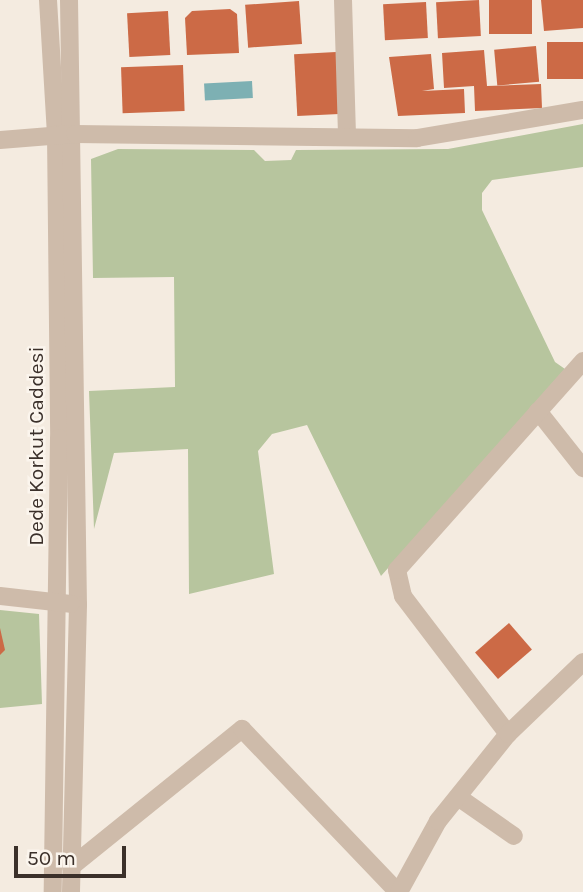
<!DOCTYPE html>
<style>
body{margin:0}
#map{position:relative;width:583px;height:892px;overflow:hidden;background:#f4ebe0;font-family:Karla,sans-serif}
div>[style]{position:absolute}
.green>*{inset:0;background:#b7c59e}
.water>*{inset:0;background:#7db0b3;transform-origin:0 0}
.building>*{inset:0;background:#cc6a46;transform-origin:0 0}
.minor>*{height:18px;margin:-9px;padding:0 9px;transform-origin:9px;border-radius:9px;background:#cebbaa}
span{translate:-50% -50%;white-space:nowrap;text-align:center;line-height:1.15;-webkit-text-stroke:5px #fbf5ed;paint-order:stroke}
.street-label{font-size:21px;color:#3b302a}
.scale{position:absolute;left:14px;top:846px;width:112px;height:32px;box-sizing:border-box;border:4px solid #3b302a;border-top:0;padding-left:9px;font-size:21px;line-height:24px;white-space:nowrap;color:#3b302a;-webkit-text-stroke:5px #fbf5ed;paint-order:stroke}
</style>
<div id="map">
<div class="green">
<i style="clip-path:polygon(583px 124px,583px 167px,492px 180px,482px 193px,482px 210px,555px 362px,565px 369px,381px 576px,307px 425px,272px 434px,258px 451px,274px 574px,189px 594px,188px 449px,114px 453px,94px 529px,89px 391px,175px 387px,174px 277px,93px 278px,91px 159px,118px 149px,254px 150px,265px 161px,291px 160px,296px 150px,448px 149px)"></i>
<i style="clip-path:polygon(0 610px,39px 614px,42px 704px,0 708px)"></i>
</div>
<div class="water">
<i style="left:252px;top:81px;width:17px;height:48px;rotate:87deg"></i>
</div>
<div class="building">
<i style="left:479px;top:0;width:36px;height:43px;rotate:87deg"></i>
<i style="left:489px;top:0;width:43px;height:34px"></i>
<i style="clip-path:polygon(541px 0,583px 0,583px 28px,544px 31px)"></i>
<i style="left:299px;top:1px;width:43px;height:54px;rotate:86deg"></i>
<i style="left:426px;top:2px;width:36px;height:43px;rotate:87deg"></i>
<i style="clip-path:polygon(230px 9px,237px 14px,239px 53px,187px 55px,185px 18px,192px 11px)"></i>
<i style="left:168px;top:11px;width:44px;height:41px;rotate:87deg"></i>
<i style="left:583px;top:42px;width:37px;height:36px;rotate:90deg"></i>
<i style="left:536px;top:46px;width:36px;height:42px;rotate:85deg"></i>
<i style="clip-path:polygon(484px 50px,487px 86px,541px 84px,542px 108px,475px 111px,474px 86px,444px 88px,442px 53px)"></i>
<i style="left:336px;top:52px;width:62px;height:42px;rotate:87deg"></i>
<i style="clip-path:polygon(431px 54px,434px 89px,422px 91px,464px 89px,465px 113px,398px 116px,389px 57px)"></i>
<i style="left:183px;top:65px;width:46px;height:62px;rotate:88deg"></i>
<i style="left:509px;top:623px;width:35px;height:45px;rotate:49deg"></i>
<i style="clip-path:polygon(0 628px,5px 650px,0 655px)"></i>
</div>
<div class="minor">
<i style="left:48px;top:0;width:134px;rotate:86.6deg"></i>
<i style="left:56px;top:134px;width:304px;rotate:89.4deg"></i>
<i style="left:59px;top:438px;width:454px;rotate:90.8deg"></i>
<i style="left:69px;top:0;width:605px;rotate:89.15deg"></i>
<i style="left:78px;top:605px;width:287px;rotate:91.4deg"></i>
<i style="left:343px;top:0;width:136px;rotate:88.3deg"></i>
<i style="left:0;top:140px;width:75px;rotate:-4.6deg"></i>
<i style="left:75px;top:134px;width:342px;rotate:0.7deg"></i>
<i style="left:417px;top:138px;width:168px;rotate:-9.6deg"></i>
<i style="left:538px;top:411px;width:73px;rotate:51.7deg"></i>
<i style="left:0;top:596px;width:71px;rotate:6.4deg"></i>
<i style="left:508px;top:734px;width:173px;rotate:-127.3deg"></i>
<i style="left:403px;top:596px;width:27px;rotate:-103deg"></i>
<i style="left:397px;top:570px;width:280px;rotate:-48.3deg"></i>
<i style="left:458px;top:797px;width:68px;rotate:34.9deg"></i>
<i style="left:71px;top:867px;width:220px;rotate:-38.9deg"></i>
<i style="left:242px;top:729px;width:226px;rotate:46.3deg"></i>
<i style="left:399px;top:892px;width:81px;rotate:-61.2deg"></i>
<i style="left:438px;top:821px;width:112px;rotate:-51.2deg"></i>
<i style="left:508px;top:734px;width:104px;rotate:-43.8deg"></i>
</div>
<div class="street-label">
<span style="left:36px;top:446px;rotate:-90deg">Dede Korkut Caddesi</span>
</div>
<div class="scale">50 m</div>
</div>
